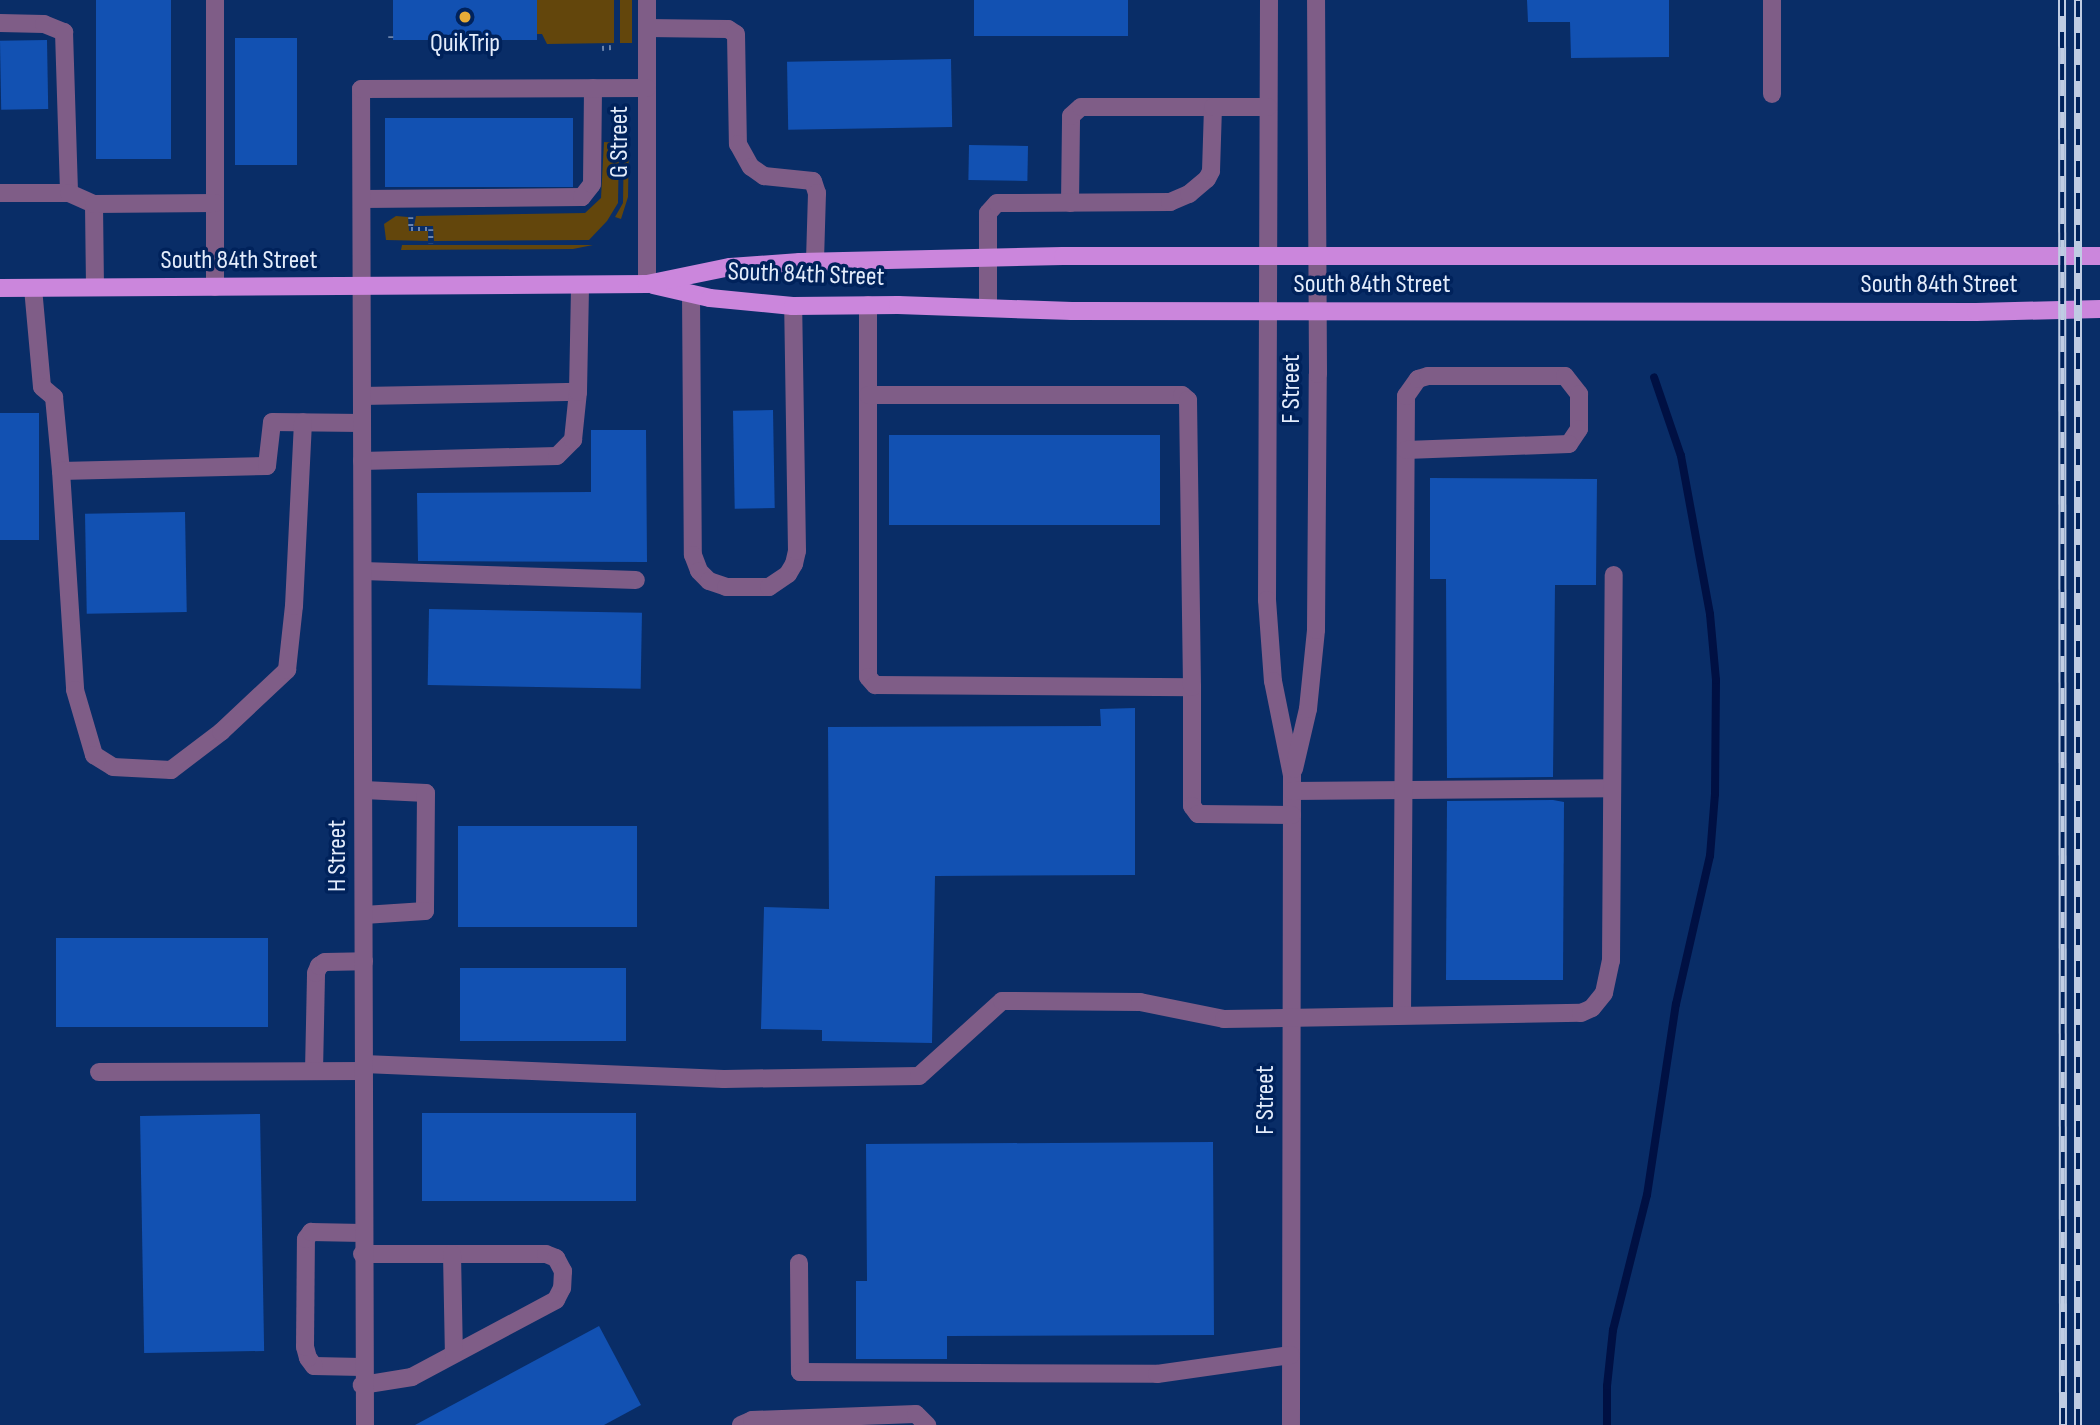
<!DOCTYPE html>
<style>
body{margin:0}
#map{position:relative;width:2100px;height:1425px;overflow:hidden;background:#092d67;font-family:"Sofia Sans Condensed",sans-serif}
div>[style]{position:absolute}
.green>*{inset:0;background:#63460c;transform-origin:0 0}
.stream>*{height:8px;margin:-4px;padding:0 4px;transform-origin:4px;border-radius:4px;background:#001043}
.building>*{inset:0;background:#1251b2;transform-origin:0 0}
.path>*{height:4.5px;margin-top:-2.25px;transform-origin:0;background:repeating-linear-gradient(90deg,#6b83aa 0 2px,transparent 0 7px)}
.minor>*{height:18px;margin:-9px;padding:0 9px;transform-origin:9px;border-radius:9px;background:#7f5d87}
.major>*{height:18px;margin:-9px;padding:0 9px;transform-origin:9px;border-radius:9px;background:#cb86dc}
.rail>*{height:8px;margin-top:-4px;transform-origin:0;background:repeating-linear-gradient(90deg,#00225b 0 16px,#bfcce3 0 32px);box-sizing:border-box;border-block:2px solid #bfcce3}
.dots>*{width:19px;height:19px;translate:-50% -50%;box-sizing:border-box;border:4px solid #00225b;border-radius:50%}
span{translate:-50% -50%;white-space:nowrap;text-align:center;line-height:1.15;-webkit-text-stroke:7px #00225b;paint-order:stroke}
.poi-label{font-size:26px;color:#e3ecfb}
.street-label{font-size:26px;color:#e3ecfb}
</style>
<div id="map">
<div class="green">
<i style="clip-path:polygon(537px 0,614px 0,614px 43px,547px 44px,542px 34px,537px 34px)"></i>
<i style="left:620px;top:0;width:12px;height:43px"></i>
<i style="clip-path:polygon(624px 138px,629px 138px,628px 197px,621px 219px,615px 217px,623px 203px)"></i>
<i style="clip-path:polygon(604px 142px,619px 143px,618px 203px,607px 221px,589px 240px,434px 241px,433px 226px,414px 226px,416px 216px,585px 213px,601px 198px)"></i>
<i style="clip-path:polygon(396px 216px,408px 217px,409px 231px,428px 231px,428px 241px,386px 240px,384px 224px)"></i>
<i style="clip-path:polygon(402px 245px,593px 245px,573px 249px,401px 250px)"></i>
</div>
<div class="stream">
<i style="left:1607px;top:1425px;width:39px;rotate:-90deg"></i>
<i style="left:1607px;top:1386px;width:56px;rotate:-83.9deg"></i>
<i style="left:1613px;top:1330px;width:139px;rotate:-75.9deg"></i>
<i style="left:1647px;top:1195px;width:193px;rotate:-81.4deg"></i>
<i style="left:1676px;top:1004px;width:152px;rotate:-77.1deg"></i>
<i style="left:1710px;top:856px;width:62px;rotate:-85.4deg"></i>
<i style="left:1715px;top:794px;width:114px;rotate:-89.5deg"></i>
<i style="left:1716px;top:680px;width:66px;rotate:-95.2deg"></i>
<i style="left:1710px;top:614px;width:161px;rotate:-100.4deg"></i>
<i style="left:1681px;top:456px;width:83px;rotate:-108.9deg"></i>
</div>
<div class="building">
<i style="left:96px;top:0;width:75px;height:159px"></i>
<i style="left:393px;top:0;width:144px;height:40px"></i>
<i style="left:974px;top:0;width:154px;height:36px"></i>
<i style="clip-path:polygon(1527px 0,1669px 0,1669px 57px,1571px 58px,1570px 22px,1528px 22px)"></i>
<i style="left:235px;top:38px;width:62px;height:127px"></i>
<i style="left:47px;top:40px;width:69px;height:47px;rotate:89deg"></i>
<i style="left:951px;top:59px;width:68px;height:164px;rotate:89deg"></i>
<i style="left:385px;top:118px;width:188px;height:69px"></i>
<i style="left:969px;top:145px;width:59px;height:35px;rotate:1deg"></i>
<i style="left:773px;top:410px;width:98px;height:40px;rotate:89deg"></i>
<i style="left:39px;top:413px;width:127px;height:39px;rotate:90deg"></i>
<i style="clip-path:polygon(591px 430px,646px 430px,647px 562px,418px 561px,417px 493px,591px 492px)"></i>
<i style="left:889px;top:435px;width:271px;height:90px"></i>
<i style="clip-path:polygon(1430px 478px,1597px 479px,1596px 585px,1555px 585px,1553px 777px,1447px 778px,1446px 579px,1430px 579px)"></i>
<i style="left:185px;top:512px;width:100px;height:100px;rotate:89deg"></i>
<i style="left:429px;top:609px;width:213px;height:76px;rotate:1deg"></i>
<i style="clip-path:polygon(1135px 708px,1135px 875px,935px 876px,932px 1043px,822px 1041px,822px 1030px,761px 1029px,764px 907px,829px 909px,828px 727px,1101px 726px,1100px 709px)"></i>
<i style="clip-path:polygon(1553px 800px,1564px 802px,1563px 980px,1446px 980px,1447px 801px)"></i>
<i style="left:637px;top:826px;width:101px;height:179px;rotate:90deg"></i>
<i style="left:56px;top:938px;width:212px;height:89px"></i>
<i style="left:460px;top:968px;width:166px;height:73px"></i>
<i style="left:422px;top:1113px;width:214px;height:88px"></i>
<i style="left:260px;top:1114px;width:237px;height:120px;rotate:89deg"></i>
<i style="clip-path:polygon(1213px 1142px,1214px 1335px,947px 1336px,947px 1359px,856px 1359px,856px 1281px,867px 1281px,866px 1144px)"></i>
<i style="clip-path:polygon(599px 1326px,641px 1405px,604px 1425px,415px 1425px)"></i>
</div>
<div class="path">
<i style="left:391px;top:36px;width:3px;rotate:90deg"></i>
<i style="left:602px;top:48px;width:9px;rotate:-6deg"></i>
<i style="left:411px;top:217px;width:12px;rotate:90deg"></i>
<i style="left:411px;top:229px;width:20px"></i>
<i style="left:431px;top:229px;width:14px;rotate:90deg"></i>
</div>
<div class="minor">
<i style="left:215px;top:0;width:287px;rotate:90deg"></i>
<i style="left:1269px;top:0;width:600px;rotate:90.19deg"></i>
<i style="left:1267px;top:600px;width:81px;rotate:85.8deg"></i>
<i style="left:1273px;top:681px;width:96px;rotate:78.6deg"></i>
<i style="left:1292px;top:775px;width:650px;rotate:90.09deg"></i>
<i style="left:1772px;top:0;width:94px;rotate:90deg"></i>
<i style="left:0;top:23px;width:44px;rotate:1.3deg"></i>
<i style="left:44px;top:24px;width:22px;rotate:22deg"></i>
<i style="left:64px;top:32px;width:161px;rotate:88.2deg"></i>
<i style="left:647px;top:28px;width:81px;rotate:0.7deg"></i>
<i style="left:728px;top:29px;width:9px;rotate:32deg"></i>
<i style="left:736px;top:34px;width:110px;rotate:89deg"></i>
<i style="left:738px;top:144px;width:26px;rotate:61deg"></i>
<i style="left:751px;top:167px;width:16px;rotate:35deg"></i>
<i style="left:764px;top:176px;width:49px;rotate:5.8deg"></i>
<i style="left:813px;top:181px;width:13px;rotate:72deg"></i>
<i style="left:817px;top:193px;width:68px;rotate:91.7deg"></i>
<i style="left:0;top:193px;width:69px"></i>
<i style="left:69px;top:193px;width:27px;rotate:24deg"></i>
<i style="left:362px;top:199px;width:220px;rotate:-0.5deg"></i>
<i style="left:582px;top:197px;width:16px;rotate:-52deg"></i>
<i style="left:592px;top:184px;width:96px;rotate:-89.4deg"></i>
<i style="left:1070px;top:203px;width:87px;rotate:-89.3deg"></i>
<i style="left:1071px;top:116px;width:13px;rotate:-42deg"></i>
<i style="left:1081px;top:107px;width:132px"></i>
<i style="left:647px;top:284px;width:284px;rotate:-90deg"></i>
<i style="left:95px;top:287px;width:83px;rotate:-90.7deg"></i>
<i style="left:94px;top:204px;width:121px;rotate:-0.5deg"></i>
<i style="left:33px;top:288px;width:99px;rotate:84.8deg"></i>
<i style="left:42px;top:387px;width:16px;rotate:40deg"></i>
<i style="left:54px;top:397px;width:74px;rotate:84.6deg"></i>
<i style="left:61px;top:471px;width:206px;rotate:-1.4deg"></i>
<i style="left:267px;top:466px;width:44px;rotate:-83.5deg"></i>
<i style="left:272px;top:422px;width:90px;rotate:0.6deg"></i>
<i style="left:691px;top:294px;width:261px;rotate:89.6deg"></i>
<i style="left:693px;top:555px;width:17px;rotate:69deg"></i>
<i style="left:699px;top:571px;width:14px;rotate:45deg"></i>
<i style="left:709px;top:581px;width:18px;rotate:19deg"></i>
<i style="left:726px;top:587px;width:43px"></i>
<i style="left:769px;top:587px;width:23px;rotate:-34deg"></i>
<i style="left:788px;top:574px;width:12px;rotate:-59deg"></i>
<i style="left:794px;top:564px;width:13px;rotate:-77deg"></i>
<i style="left:797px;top:551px;width:245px;rotate:-90.9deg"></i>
<i style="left:868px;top:305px;width:372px;rotate:90deg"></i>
<i style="left:868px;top:677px;width:11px;rotate:49deg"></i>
<i style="left:875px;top:685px;width:317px;rotate:0.4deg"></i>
<i style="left:1192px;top:687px;width:119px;rotate:90deg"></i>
<i style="left:1192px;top:806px;width:10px;rotate:53deg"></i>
<i style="left:1198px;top:814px;width:94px;rotate:0.6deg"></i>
<i style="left:988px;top:308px;width:95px;rotate:-90deg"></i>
<i style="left:988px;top:213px;width:13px;rotate:-48deg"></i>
<i style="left:997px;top:203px;width:173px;rotate:-0.3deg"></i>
<i style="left:1170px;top:202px;width:21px;rotate:-23deg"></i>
<i style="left:1189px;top:194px;width:23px;rotate:-40deg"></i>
<i style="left:1207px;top:179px;width:9px;rotate:-63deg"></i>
<i style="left:1211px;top:171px;width:64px;rotate:-88.2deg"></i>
<i style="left:1213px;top:107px;width:55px"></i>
<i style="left:868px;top:395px;width:314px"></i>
<i style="left:1182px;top:395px;width:8px;rotate:40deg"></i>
<i style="left:1188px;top:400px;width:287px;rotate:89.2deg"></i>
<i style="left:362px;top:396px;width:216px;rotate:-1.1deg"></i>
<i style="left:362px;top:461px;width:195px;rotate:-1.5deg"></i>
<i style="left:557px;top:456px;width:23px;rotate:-45deg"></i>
<i style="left:573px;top:440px;width:48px;rotate:-84.1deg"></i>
<i style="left:578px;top:392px;width:107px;rotate:-88.9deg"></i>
<i style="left:61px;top:471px;width:219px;rotate:86.3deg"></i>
<i style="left:75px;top:690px;width:68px;rotate:73.7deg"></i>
<i style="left:94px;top:755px;width:22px;rotate:32deg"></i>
<i style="left:113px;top:767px;width:58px;rotate:3deg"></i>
<i style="left:171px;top:770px;width:63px;rotate:-37.2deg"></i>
<i style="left:221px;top:732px;width:91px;rotate:-43.2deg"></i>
<i style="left:287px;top:670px;width:64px;rotate:-83.8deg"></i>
<i style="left:294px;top:606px;width:184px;rotate:-87.2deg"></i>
<i style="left:363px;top:571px;width:273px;rotate:1.9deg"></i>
<i style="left:1294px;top:769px;width:62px;rotate:-76.9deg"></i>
<i style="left:1308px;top:709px;width:79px;rotate:-84.2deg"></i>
<i style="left:1316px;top:630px;width:256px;rotate:-89.6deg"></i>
<i style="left:1318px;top:374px;width:374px;rotate:-90.3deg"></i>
<i style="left:364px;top:790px;width:62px;rotate:2.8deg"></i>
<i style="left:426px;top:793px;width:118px;rotate:90.5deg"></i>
<i style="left:425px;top:911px;width:61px;rotate:176.2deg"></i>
<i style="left:1292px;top:791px;width:320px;rotate:-0.5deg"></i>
<i style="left:1402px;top:1015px;width:619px;rotate:-89.63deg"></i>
<i style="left:1406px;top:396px;width:21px;rotate:-55deg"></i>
<i style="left:1418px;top:379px;width:10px;rotate:-17deg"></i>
<i style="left:1428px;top:376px;width:137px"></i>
<i style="left:1565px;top:376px;width:23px;rotate:52deg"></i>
<i style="left:1579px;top:394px;width:35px;rotate:90deg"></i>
<i style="left:1579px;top:429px;width:18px;rotate:124deg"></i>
<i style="left:1569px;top:444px;width:163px;rotate:177.9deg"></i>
<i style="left:364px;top:1064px;width:360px;rotate:2.4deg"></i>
<i style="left:724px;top:1079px;width:195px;rotate:-0.9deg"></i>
<i style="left:919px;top:1076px;width:112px;rotate:-42.1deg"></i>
<i style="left:1002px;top:1001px;width:138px;rotate:0.4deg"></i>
<i style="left:1140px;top:1002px;width:86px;rotate:11.4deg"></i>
<i style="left:1224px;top:1019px;width:357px;rotate:-1deg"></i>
<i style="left:1581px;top:1013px;width:12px;rotate:-24deg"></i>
<i style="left:1592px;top:1008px;width:19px;rotate:-51deg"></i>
<i style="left:1604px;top:993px;width:33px;rotate:-78deg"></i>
<i style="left:1611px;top:961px;width:386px;rotate:-89.6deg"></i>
<i style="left:314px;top:1071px;width:98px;rotate:-88.8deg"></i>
<i style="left:316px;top:973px;width:8px;rotate:-67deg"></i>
<i style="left:319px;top:966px;width:7px;rotate:-34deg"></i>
<i style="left:325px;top:962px;width:39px;rotate:-1deg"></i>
<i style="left:99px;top:1072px;width:265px;rotate:-0.2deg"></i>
<i style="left:362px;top:1254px;width:184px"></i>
<i style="left:546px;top:1254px;width:11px;rotate:22deg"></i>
<i style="left:556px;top:1258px;width:15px;rotate:62deg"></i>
<i style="left:563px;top:1271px;width:17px;rotate:93deg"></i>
<i style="left:562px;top:1288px;width:13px;rotate:117deg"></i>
<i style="left:556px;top:1300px;width:163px;rotate:151.9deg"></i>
<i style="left:412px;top:1377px;width:51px;rotate:170.9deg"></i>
<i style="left:452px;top:1254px;width:100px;rotate:88.9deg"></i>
<i style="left:799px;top:1263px;width:109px;rotate:89.5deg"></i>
<i style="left:800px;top:1372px;width:357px;rotate:0.3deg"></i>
<i style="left:1157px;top:1374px;width:135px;rotate:-8.1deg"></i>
<i style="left:362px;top:1367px;width:48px;rotate:-178.8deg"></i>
<i style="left:314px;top:1366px;width:10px;rotate:-127deg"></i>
<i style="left:308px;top:1358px;width:11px;rotate:-105deg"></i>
<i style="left:305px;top:1347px;width:108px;rotate:-89.5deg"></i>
<i style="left:306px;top:1239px;width:9px;rotate:-54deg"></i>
<i style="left:311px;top:1232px;width:52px;rotate:1.1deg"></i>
<i style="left:365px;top:1425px;width:1336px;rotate:-90.17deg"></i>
<i style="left:361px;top:89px;width:286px;rotate:-0.2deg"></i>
<i style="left:741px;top:1425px;width:12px;rotate:-24deg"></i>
<i style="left:752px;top:1420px;width:164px;rotate:-2.1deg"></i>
<i style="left:916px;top:1414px;width:16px;rotate:45deg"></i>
</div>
<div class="major">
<i style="left:653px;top:285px;width:58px;rotate:12.8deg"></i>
<i style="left:710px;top:298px;width:83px;rotate:5.5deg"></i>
<i style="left:793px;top:306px;width:105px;rotate:-0.5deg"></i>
<i style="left:898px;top:305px;width:174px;rotate:2deg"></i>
<i style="left:1072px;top:311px;width:904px;rotate:0.06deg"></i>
<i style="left:1976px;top:312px;width:124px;rotate:-1.4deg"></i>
<i style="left:0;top:288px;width:647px;rotate:-0.35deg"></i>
<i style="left:647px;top:284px;width:85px;rotate:-11.6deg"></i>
<i style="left:730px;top:267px;width:70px;rotate:-4.1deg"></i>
<i style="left:800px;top:262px;width:263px;rotate:-1.3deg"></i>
<i style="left:1063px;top:256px;width:1037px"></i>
</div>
<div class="rail">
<i style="left:2062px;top:0;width:1425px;rotate:89.96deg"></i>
<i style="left:2078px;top:1425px;width:1425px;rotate:-90deg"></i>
</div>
<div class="dots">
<i style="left:465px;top:17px;background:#e7ac37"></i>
</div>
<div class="poi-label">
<span style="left:465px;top:44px">QuikTrip</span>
</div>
<div class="street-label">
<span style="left:620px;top:142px;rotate:-90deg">G Street</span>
<span style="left:239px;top:261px">South 84th Street</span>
<span style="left:806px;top:275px;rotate:2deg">South 84th Street</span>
<span style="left:1372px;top:285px">South 84th Street</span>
<span style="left:1939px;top:285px">South 84th Street</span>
<span style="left:1292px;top:389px;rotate:-90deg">F Street</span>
<span style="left:338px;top:856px;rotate:-90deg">H Street</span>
<span style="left:1266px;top:1100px;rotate:-90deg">F Street</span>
</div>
</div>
